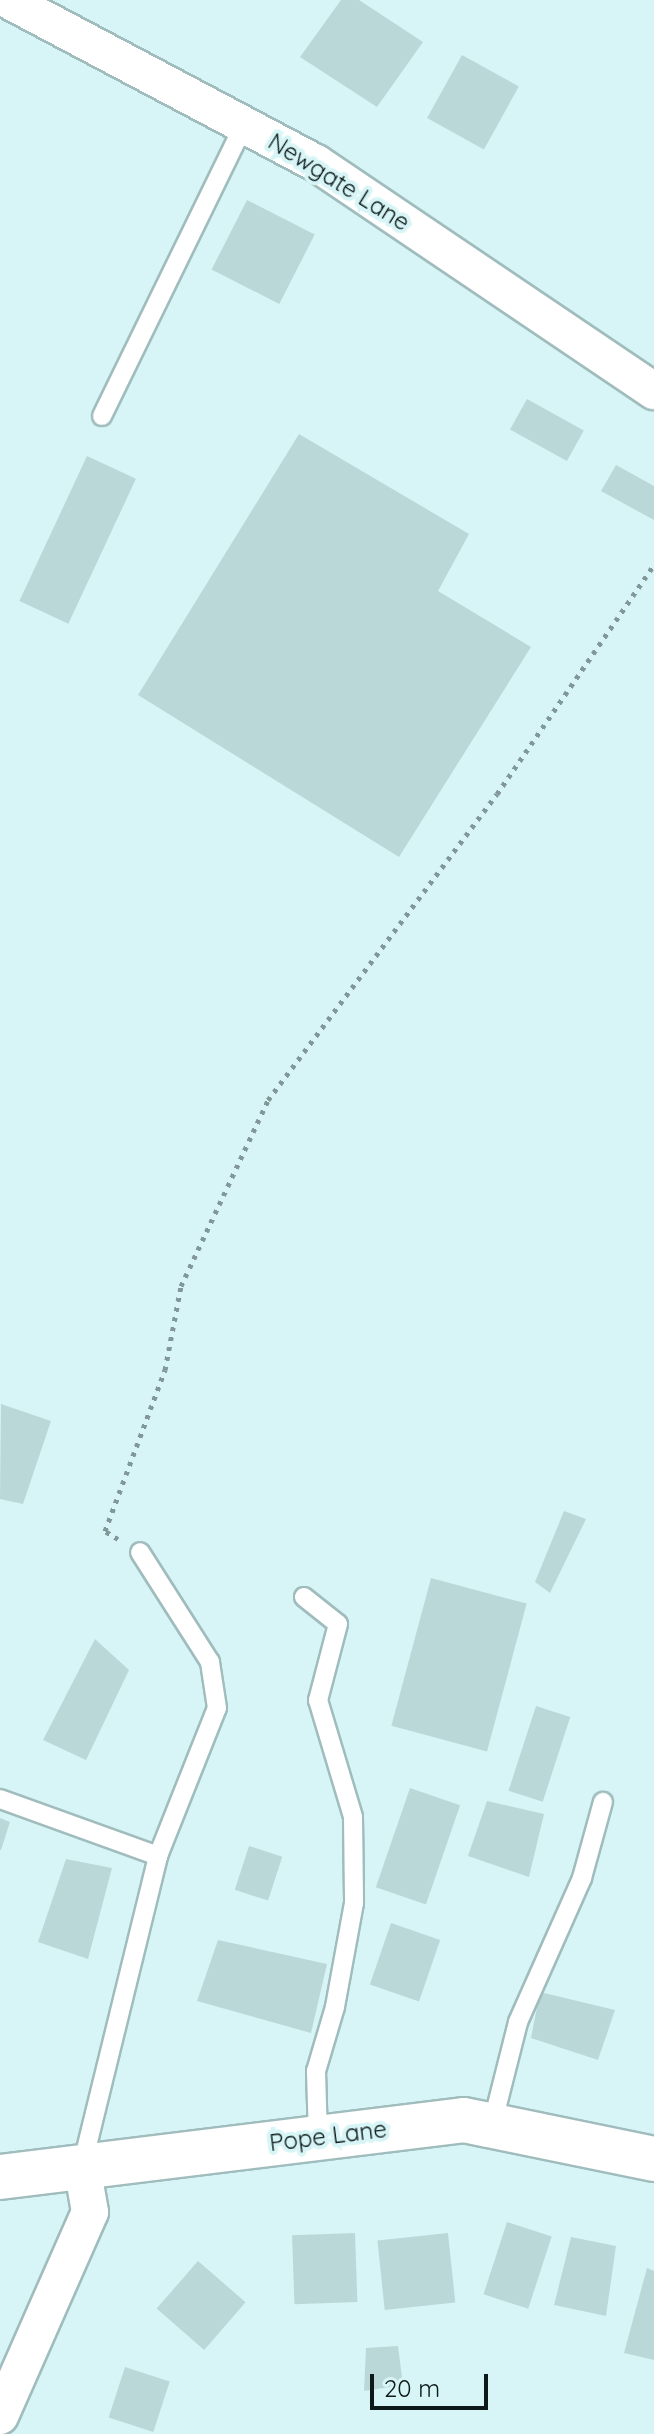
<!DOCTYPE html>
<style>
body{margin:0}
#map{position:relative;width:654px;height:2434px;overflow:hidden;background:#d7f5f6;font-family:Quicksand,sans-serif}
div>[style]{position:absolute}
.building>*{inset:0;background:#bbd8d9;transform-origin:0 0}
.path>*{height:5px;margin-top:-2.5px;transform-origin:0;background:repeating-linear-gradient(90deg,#819798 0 4px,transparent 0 10px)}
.roads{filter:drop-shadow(2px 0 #a0bcbd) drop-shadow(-2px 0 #a0bcbd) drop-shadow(0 2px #a0bcbd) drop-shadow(0 -2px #a0bcbd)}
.service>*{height:18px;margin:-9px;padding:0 9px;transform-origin:9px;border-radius:9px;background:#fff}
.minor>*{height:36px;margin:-18px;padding:0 18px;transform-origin:18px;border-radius:18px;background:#fff}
.tertiary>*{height:44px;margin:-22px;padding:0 22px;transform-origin:22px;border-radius:22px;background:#fff}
span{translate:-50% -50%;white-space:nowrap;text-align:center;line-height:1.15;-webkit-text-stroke:8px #d7f5f6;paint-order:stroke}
.street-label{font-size:24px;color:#0e1919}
.scale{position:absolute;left:370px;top:2374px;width:118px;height:36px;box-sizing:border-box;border:4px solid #0e1919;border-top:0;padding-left:10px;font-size:24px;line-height:28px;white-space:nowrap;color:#0e1919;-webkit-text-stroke:6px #d7f5f6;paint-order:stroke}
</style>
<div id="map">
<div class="building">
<i style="clip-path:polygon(341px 0,359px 0,423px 42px,377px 107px,300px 57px)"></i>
<i style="left:462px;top:55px;width:65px;height:72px;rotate:29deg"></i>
<i style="left:247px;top:200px;width:76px;height:78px;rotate:27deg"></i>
<i style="left:527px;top:399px;width:65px;height:35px;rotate:29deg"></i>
<i style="clip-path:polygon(299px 434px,469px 534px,438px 591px,531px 647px,399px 857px,138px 695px)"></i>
<i style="left:87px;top:456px;width:54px;height:160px;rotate:25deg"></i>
<i style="clip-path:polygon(616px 465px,654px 486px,654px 520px,601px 491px)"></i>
<i style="clip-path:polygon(1px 1404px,51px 1421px,23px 1504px,0 1499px)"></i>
<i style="clip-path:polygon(564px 1511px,586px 1519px,550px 1593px,535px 1582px)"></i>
<i style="left:431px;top:1578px;width:99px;height:153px;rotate:15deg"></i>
<i style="clip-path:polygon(95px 1639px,129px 1670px,86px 1760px,43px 1740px)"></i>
<i style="left:536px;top:1706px;width:36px;height:89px;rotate:18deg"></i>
<i style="left:410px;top:1788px;width:53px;height:105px;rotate:19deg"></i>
<i style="clip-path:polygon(487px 1801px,544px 1814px,529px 1877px,468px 1856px)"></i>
<i style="clip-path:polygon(0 1818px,10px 1822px,1px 1850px,0 1850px)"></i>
<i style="left:249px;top:1846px;width:35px;height:46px;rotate:18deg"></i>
<i style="clip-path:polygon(66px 1859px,112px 1868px,88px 1959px,38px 1942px)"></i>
<i style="left:391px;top:1923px;width:52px;height:65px;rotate:19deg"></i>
<i style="clip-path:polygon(218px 1940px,327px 1964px,311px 2033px,197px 2001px)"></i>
<i style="clip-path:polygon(540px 1992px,615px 2010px,598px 2060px,531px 2038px)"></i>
<i style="left:507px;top:2222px;width:47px;height:76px;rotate:18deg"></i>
<i style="left:355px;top:2233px;width:69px;height:63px;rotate:88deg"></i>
<i style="left:448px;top:2233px;width:70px;height:71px;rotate:84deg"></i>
<i style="clip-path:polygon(571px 2237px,616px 2246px,606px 2316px,554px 2305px)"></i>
<i style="left:198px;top:2261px;width:63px;height:63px;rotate:41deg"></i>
<i style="clip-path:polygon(647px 2268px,654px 2271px,654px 2360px,624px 2353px)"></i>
<i style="clip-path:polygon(398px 2346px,403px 2385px,364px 2391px,366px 2348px)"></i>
<i style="left:125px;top:2367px;width:47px;height:53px;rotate:18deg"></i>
</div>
<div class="path">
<i style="left:118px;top:1539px;width:15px;rotate:-148deg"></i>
<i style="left:105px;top:1531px;width:172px;rotate:-69.6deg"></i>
<i style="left:165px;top:1370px;width:86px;rotate:-79.2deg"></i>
<i style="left:181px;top:1286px;width:205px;rotate:-64.9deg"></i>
<i style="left:268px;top:1100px;width:382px;rotate:-53.2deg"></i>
<i style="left:497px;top:794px;width:278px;rotate:-55.6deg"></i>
</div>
<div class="roads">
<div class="service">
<i style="left:102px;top:416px;width:324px;rotate:-64deg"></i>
<i style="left:304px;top:1597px;width:43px;rotate:38.5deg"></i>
<i style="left:338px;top:1624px;width:79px;rotate:104.7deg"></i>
<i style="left:318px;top:1700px;width:122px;rotate:73.3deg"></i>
<i style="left:353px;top:1817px;width:86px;rotate:89.3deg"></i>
<i style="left:354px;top:1903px;width:106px;rotate:100.4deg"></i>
<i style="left:335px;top:2007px;width:67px;rotate:106.5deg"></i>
<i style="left:316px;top:2071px;width:66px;rotate:88.3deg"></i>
<i style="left:0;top:1799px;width:168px;rotate:19.8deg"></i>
<i style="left:492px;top:2125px;width:106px;rotate:-75.8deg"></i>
<i style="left:518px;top:2022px;width:158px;rotate:-66deg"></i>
<i style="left:582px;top:1878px;width:79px;rotate:-74.6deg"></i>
<i style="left:82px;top:2166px;width:319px;rotate:-76.2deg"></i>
<i style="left:158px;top:1856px;width:159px;rotate:-68.3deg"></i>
<i style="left:217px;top:1708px;width:47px;rotate:-98.7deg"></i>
<i style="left:210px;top:1662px;width:130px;rotate:-122.5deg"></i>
</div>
<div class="minor">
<i style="left:8px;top:0;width:348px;rotate:27.9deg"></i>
<i style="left:316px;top:163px;width:408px;rotate:34deg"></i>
<i style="left:0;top:2416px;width:223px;rotate:-66.2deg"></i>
<i style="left:90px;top:2212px;width:47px;rotate:-99.9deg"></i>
</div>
<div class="tertiary">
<i style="left:0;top:2177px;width:467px;rotate:-7deg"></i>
<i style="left:464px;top:2120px;width:194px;rotate:11.6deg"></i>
</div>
</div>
<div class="street-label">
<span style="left:339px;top:182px;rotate:32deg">Newgate Lane</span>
<span style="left:328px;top:2136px;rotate:-7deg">Pope Lane</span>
</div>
<div class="scale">20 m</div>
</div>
